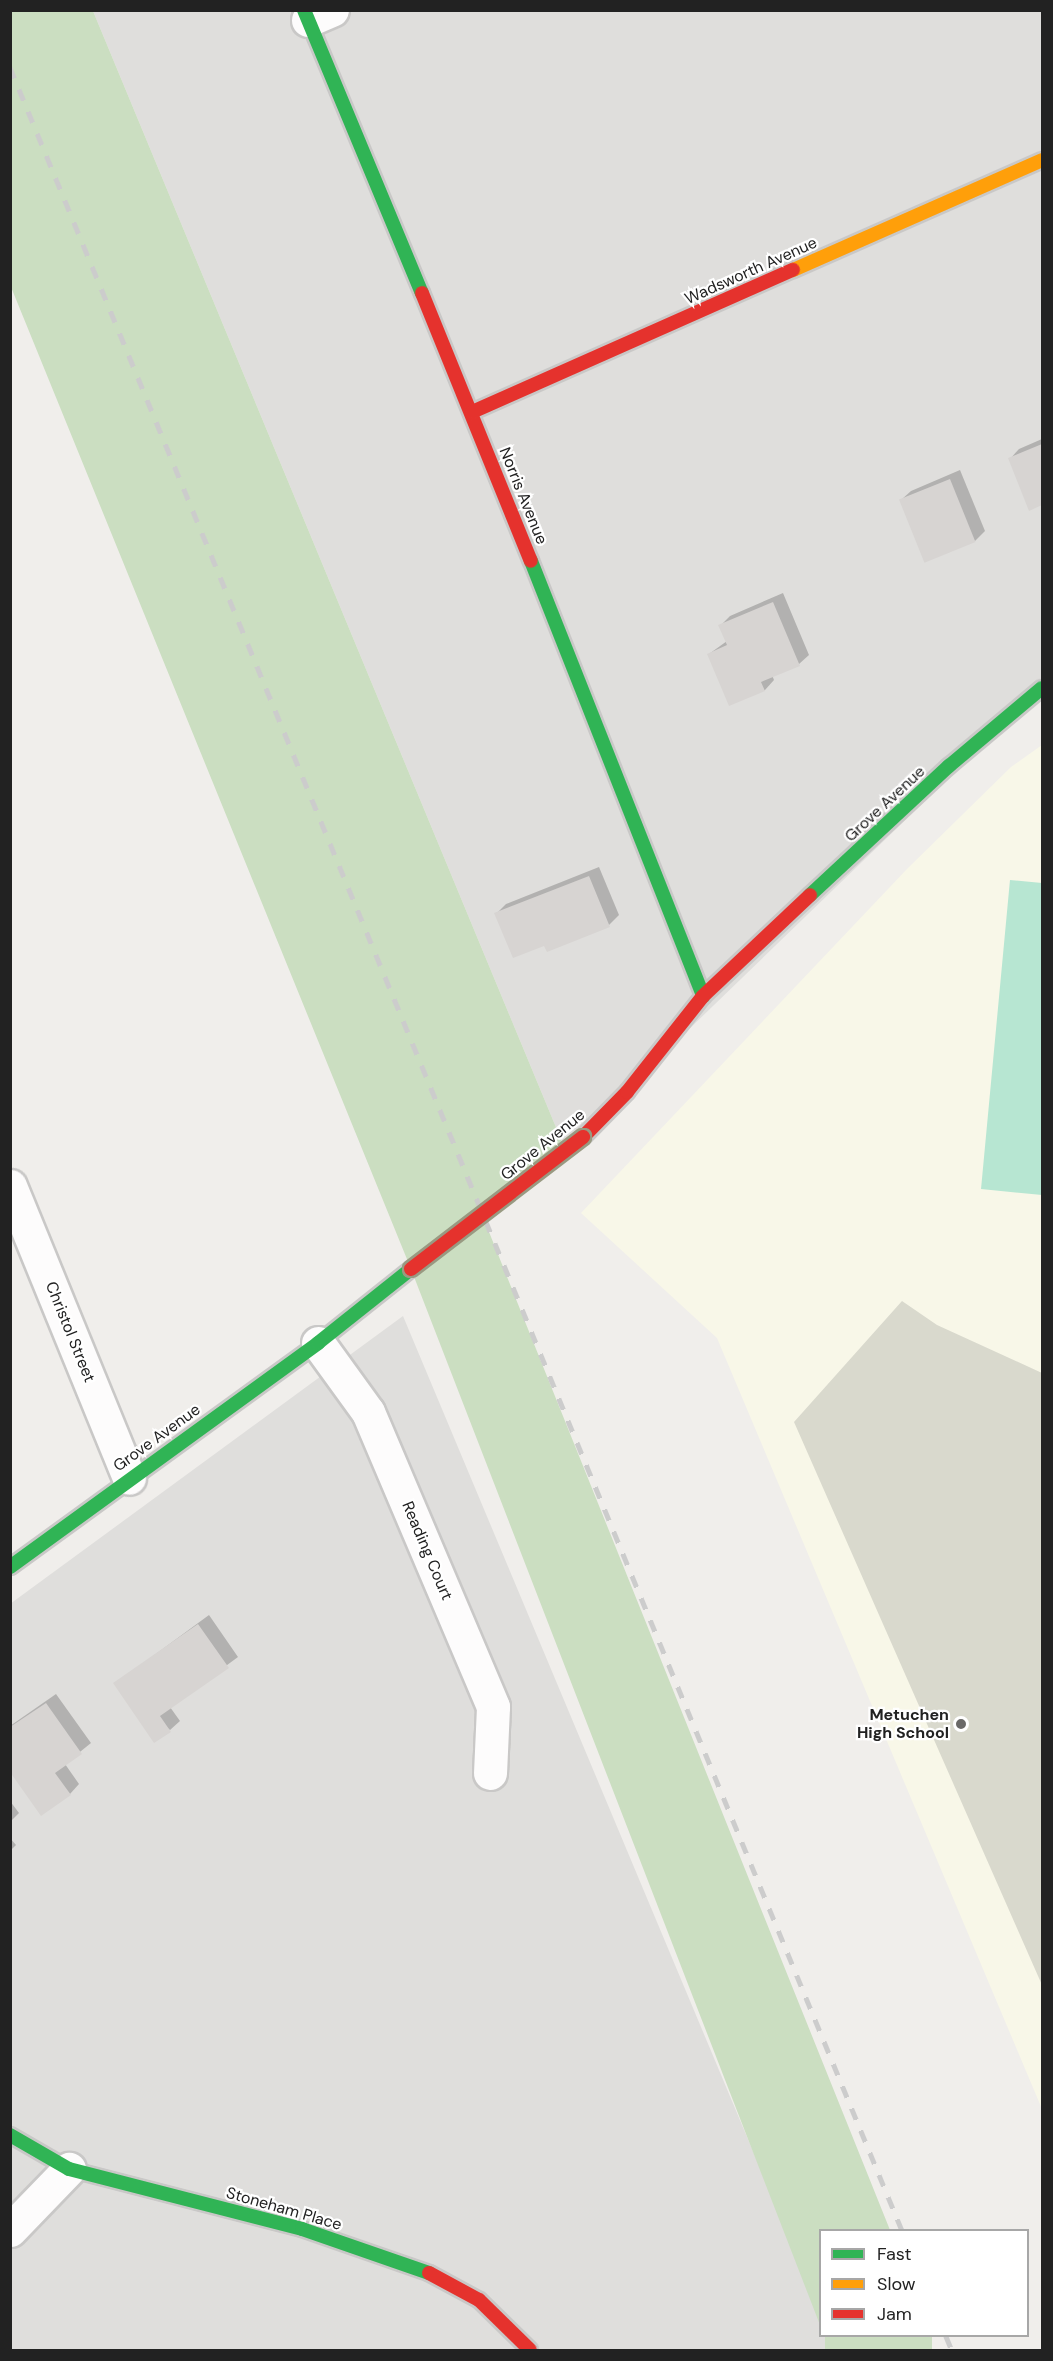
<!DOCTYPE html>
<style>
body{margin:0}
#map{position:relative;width:1053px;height:2361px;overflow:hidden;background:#f0eeeb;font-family:"DM Sans",sans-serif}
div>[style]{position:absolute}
.residential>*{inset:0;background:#dfdedc}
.education>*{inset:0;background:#f8f7e8}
.construction>*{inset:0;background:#d9d9cd}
.forest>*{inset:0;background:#cbdec1;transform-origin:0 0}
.pitch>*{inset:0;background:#b7e6d2}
.shadow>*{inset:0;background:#0003}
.building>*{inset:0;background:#d7d4d2;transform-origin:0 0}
.roads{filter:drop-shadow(2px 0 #c9c8c7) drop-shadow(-2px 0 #c9c8c7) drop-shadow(0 2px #c9c8c7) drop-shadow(0 -2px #c9c8c7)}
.street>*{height:33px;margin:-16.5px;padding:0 16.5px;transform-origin:16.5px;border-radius:16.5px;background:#fdfcfc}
.fast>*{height:14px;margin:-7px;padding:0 7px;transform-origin:7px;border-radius:7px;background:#30b455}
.slow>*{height:14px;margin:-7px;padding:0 7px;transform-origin:7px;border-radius:7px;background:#ff9f0a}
.jam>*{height:14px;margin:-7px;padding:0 7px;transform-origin:7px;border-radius:7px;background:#e5322d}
.rail>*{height:4.5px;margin-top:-2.25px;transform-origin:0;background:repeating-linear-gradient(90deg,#ccc 0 12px,transparent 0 24px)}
.bridges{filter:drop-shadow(2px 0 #999a82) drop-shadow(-2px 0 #999a82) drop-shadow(0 2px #999a82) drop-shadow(0 -2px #999a82)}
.jam-bridge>*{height:14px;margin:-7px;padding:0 7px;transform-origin:7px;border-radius:7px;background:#e5322d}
.dots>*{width:16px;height:16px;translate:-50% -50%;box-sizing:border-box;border:3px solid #fff;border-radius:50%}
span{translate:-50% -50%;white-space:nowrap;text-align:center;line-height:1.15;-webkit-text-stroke:4.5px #fff;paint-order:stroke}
.street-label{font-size:16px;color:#222}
.poi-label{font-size:16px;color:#222;font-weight:700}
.right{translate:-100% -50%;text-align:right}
.frame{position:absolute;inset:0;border:12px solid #222;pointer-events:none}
.legend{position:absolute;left:819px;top:2229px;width:210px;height:108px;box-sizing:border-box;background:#fff;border:2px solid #a7a7a7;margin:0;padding:8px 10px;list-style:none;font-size:18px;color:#222}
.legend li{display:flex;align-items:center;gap:12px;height:30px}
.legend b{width:30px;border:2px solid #a7a7a7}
</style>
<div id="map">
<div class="residential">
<i style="clip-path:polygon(93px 11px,1042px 11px,1042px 688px,565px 1149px)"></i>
<i style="clip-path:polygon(403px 1316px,820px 2311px,820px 2336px,831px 2336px,837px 2350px,11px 2350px,10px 1604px)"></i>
</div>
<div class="education">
<i style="clip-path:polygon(1042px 745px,1042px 2109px,717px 1338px,581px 1213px,907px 869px,1011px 767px)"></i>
</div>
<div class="construction">
<i style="clip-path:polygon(902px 1301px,937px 1325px,1042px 1373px,1042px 1985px,794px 1422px)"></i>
</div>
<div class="forest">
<i style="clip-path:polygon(10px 11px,93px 11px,565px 1149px,483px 1217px,890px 2230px,820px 2230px,820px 2325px,411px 1269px,11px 287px)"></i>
<i style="left:825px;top:2336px;width:107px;height:15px"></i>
</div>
<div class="pitch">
<i style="clip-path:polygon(1010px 880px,1042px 883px,1042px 1195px,981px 1189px)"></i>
</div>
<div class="shadow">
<i style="clip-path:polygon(1042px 439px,1042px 504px,1030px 509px,1010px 459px,1019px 449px)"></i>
<i style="clip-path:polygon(960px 470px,985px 531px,975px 541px,901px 500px,911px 491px)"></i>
<i style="clip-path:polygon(783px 593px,809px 655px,799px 664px,772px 675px,774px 680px,765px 690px,730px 704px,709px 654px,727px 641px,720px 626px,730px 616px)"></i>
<i style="clip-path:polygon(599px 867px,619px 915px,609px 925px,545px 944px,496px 914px,506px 904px)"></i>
<i style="clip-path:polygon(209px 1615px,238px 1657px,170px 1707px,180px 1721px,170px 1730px,115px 1684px)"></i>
<i style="clip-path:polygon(56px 1694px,91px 1743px,65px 1764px,79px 1784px,70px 1794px,10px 1770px,10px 1726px)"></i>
<i style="clip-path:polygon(10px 1801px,19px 1813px,10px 1822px)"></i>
<i style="clip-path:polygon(10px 1838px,16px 1845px,10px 1851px)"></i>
</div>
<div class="building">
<i style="clip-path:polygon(1042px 444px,1042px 505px,1029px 511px,1008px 458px)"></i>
<i style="left:950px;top:479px;width:68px;height:55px;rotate:68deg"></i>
<i style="clip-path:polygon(773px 602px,800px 666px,761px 682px,765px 691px,729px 706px,707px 654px,727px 645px,718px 625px)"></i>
<i style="clip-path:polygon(589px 876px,610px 927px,547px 952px,544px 946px,513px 958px,494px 913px)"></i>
<i style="clip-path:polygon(198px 1624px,229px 1668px,160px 1716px,171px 1732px,154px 1743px,113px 1683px)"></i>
<i style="clip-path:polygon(46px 1703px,82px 1754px,55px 1773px,71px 1795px,41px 1816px,10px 1772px,10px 1727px)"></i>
</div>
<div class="roads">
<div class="street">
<i style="left:308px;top:20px;width:26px;rotate:-23deg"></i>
<i style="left:10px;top:1186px;width:315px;rotate:67.8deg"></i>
<i style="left:318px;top:1343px;width:85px;rotate:54.1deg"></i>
<i style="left:368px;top:1412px;width:320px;rotate:67deg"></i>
<i style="left:493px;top:1707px;width:66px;rotate:92.6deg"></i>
<i style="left:10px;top:2230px;width:85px;rotate:-46deg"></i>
</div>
<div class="fast">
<i style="left:304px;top:10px;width:307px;rotate:67.4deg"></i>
<i style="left:531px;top:561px;width:468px;rotate:68.4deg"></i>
<i style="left:810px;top:895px;width:190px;rotate:-42.9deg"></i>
<i style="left:949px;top:766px;width:121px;rotate:-40deg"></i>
<i style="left:10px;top:1567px;width:381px;rotate:-36deg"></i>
<i style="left:318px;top:1343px;width:119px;rotate:-38.5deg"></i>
<i style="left:10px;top:2135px;width:68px;rotate:30deg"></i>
<i style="left:69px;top:2169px;width:241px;rotate:14.4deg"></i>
<i style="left:302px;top:2229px;width:134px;rotate:19.1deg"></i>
</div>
<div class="slow">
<i style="left:793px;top:270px;width:272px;rotate:-23.8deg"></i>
</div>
<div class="jam">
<i style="left:422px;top:293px;width:289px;rotate:67.9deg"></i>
<i style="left:472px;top:412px;width:351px;rotate:-23.9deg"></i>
<i style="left:583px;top:1137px;width:63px;rotate:-45.6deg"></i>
<i style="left:627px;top:1092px;width:122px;rotate:-51.6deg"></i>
<i style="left:703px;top:996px;width:147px;rotate:-43.3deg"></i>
<i style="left:429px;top:2273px;width:57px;rotate:28.4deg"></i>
<i style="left:479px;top:2300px;width:71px;rotate:44.4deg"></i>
</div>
</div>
<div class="rail">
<i style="left:10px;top:67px;width:2340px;rotate:67.59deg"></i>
<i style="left:946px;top:2336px;width:15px;rotate:67deg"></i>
</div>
<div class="bridges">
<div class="jam-bridge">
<i style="left:411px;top:1269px;width:217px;rotate:-37.5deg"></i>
</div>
</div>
<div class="dots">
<i style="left:961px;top:1724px;background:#6a6968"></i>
</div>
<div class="street-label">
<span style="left:751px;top:271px;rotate:-24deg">Wadsworth Avenue</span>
<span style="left:523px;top:496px;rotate:68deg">Norris Avenue</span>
<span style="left:885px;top:804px;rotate:-43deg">Grove Avenue</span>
<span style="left:543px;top:1145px;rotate:-39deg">Grove Avenue</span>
<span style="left:70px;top:1332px;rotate:68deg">Christol Street</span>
<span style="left:157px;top:1438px;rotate:-36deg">Grove Avenue</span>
<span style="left:427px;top:1551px;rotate:67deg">Reading Court</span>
<span style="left:284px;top:2209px;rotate:16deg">Stoneham Place</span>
</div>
<div class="poi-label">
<span class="right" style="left:949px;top:1724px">Metuchen<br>High School</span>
</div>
<div class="frame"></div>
<ul class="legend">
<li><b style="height:8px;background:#30b455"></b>Fast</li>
<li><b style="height:8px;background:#ff9f0a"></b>Slow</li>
<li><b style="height:8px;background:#e5322d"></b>Jam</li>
</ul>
</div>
